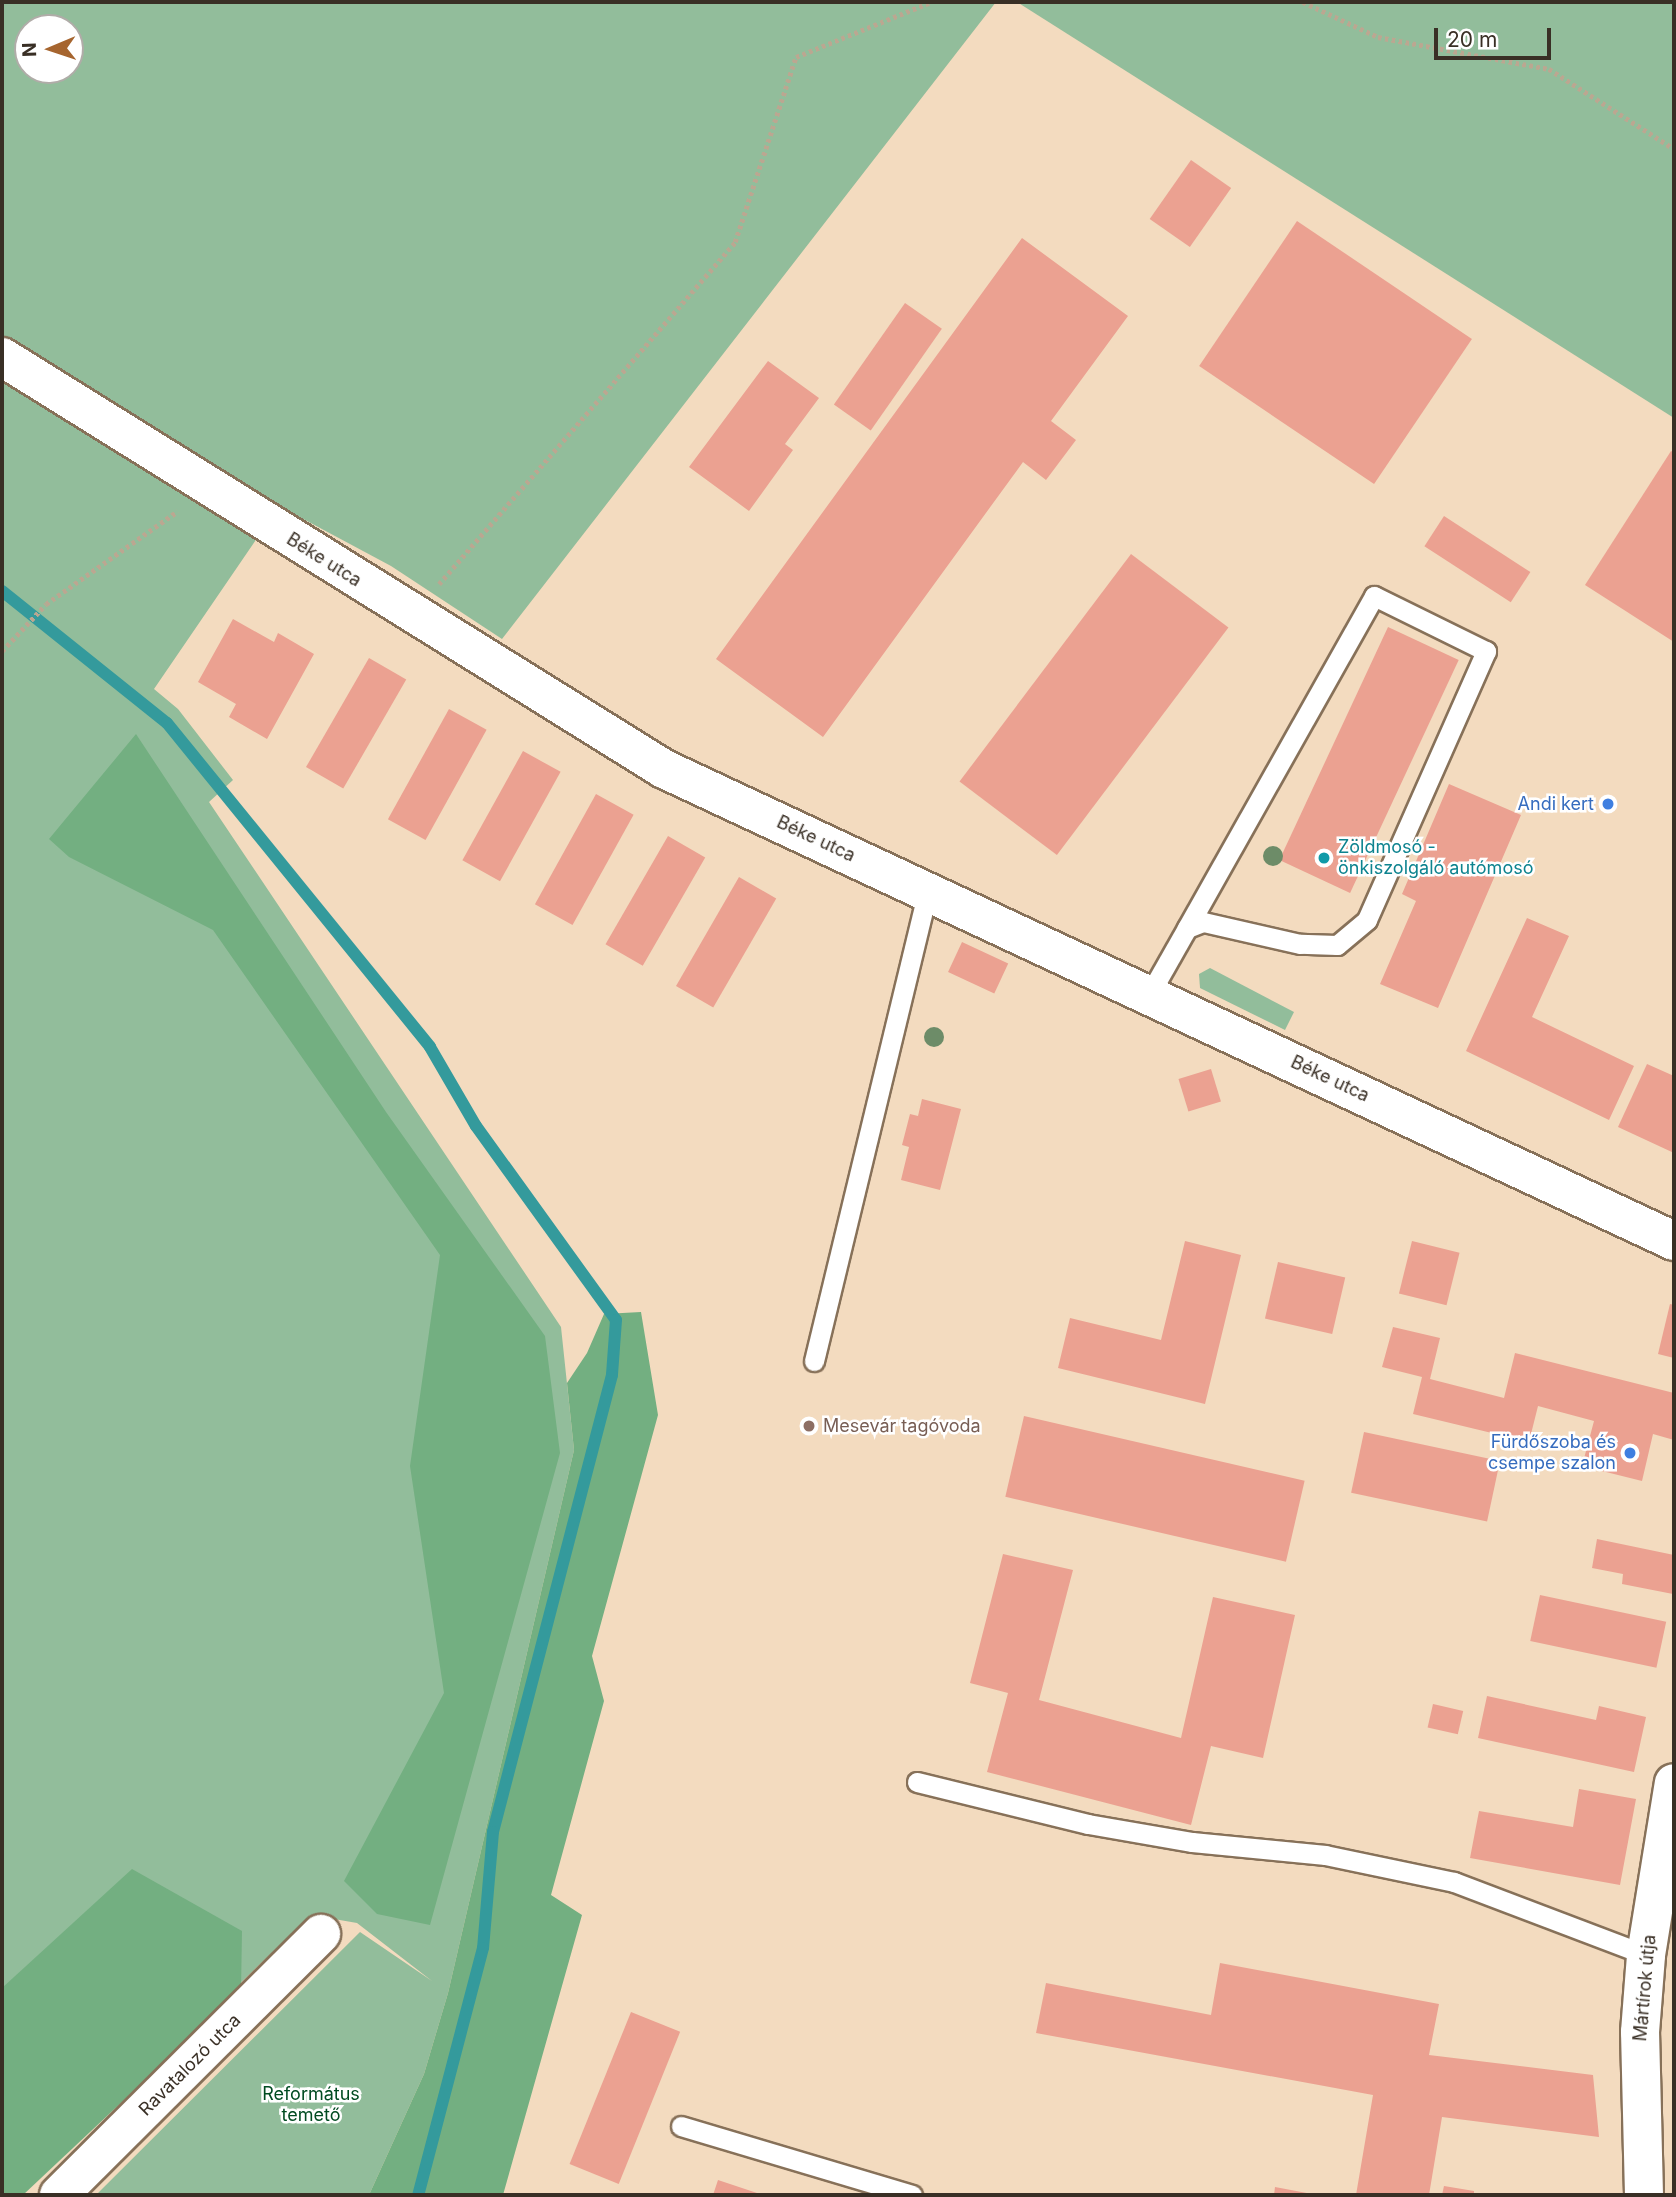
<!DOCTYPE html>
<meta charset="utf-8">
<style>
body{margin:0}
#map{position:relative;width:1676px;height:2197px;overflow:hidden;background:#f3dbbf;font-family:Inter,sans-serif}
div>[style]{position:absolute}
.green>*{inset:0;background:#92bd9b}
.forest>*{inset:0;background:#73af81}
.stream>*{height:12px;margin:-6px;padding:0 6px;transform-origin:6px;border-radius:6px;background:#349a9c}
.building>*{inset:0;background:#eba191;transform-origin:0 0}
.path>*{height:4.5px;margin-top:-2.25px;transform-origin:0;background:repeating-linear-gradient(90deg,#bba791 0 3.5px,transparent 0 7px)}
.roads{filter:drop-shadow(2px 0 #877159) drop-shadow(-2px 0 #877159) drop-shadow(0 2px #877159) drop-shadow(0 -2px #877159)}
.lane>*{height:19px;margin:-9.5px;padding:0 9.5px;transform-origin:9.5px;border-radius:9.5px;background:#fff}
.street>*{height:38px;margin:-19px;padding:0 19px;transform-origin:19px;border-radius:19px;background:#fff}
.secondary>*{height:38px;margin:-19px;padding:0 19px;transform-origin:19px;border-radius:19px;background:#fff}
.trees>*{width:20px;height:20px;margin:-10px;border-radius:50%;background:#6d8c68}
.dots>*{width:19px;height:19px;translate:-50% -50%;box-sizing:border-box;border:4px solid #fff;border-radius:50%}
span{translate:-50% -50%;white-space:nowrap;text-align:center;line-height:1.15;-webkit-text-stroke:5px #fff;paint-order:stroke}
.street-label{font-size:18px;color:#392f25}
.shop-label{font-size:18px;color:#366cbe}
.right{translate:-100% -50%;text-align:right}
.culture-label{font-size:18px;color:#0d838f}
.left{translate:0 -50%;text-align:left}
.education-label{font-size:18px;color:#785e54}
.park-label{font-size:18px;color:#004b21}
.frame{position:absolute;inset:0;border:4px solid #392f25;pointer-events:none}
.north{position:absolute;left:14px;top:14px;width:70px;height:70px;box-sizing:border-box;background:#fff;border:2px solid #b0aca8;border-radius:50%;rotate:268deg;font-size:19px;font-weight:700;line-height:28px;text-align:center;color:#392f25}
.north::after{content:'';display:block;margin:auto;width:24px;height:32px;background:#a6652f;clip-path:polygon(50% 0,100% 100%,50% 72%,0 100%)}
.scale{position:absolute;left:1434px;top:28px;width:117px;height:32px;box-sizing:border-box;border:4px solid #392f25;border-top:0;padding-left:9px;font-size:21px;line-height:24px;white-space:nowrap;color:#392f25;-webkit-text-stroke:5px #fff;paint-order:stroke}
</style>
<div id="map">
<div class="green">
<i style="clip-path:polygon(evenodd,2px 2px,996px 2px,502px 639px,391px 566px,279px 506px,154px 689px,178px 709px,233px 780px,209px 802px,561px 1327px,574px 1450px,448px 1993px,424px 2074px,369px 2195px,96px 2195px,360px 1932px,432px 1981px,357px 1923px,311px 1915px,20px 2195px,2px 2195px,2px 2px,28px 28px,70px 28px,70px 70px,28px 70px,28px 28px)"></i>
<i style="clip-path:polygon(1017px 2px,1674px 2px,1674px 418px)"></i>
<i style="clip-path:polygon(1210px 968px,1294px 1012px,1285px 1030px,1200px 988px,1199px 974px)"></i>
</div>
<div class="forest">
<i style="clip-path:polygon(136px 734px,386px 1112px,545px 1336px,560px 1453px,430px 1925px,377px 1914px,344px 1881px,444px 1693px,410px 1466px,440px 1255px,213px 930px,69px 857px,49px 839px)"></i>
<i style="clip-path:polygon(641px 1312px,658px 1415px,592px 1656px,604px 1701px,551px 1895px,582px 1915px,503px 2195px,369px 2195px,424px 2074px,448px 1993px,574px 1450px,567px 1383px,587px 1353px,604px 1314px)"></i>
<i style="clip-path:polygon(132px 1869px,242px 1931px,241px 1990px,23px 2195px,2px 2195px,2px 1988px)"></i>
</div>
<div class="stream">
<i style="left:2px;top:591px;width:211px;rotate:38.7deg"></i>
<i style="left:167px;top:723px;width:417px;rotate:50.9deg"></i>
<i style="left:430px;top:1047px;width:91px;rotate:59.8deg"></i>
<i style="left:476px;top:1126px;width:239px;rotate:54.2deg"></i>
<i style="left:616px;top:1320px;width:55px;rotate:94.2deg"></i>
<i style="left:612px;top:1375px;width:472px;rotate:104.6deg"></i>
<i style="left:493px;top:1832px;width:116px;rotate:94.9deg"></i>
<i style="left:483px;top:1948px;width:255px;rotate:104.7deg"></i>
</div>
<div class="building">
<i style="left:1191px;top:160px;width:49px;height:72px;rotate:35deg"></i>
<i style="left:1297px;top:221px;width:211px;height:175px;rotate:34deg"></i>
<i style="clip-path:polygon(1022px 238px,1128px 316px,1051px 421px,1076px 440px,1046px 480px,1023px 462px,823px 737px,716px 659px)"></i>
<i style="left:905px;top:303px;width:45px;height:124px;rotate:35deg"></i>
<i style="clip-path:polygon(768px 361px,819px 398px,785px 444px,793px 450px,749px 511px,689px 467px)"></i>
<i style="clip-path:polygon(1671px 451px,1674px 453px,1674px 642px,1585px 585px)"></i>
<i style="left:1444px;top:516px;width:103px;height:36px;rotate:33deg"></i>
<i style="left:1131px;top:554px;width:122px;height:285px;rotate:37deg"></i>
<i style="clip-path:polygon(233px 619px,274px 642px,278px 633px,314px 654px,267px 739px,229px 717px,236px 704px,198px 682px)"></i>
<i style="left:1388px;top:627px;width:78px;height:257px;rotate:25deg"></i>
<i style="left:369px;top:658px;width:43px;height:126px;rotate:30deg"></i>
<i style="left:449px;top:709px;width:43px;height:126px;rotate:29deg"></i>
<i style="left:523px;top:751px;width:43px;height:125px;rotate:29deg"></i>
<i style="clip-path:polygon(1449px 784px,1521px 815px,1438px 1008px,1380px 984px,1416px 901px,1402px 894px)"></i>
<i style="left:596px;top:794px;width:43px;height:126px;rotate:29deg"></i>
<i style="left:668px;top:836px;width:43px;height:125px;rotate:30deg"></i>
<i style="left:739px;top:877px;width:43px;height:126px;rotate:30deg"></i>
<i style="clip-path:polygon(1527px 918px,1569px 936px,1532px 1017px,1634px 1066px,1609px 1120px,1466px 1051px)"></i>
<i style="left:962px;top:942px;width:51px;height:33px;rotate:25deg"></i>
<i style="clip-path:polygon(1647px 1064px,1674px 1076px,1674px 1153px,1618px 1127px)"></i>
<i style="left:1211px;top:1069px;width:34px;height:34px;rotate:73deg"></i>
<i style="clip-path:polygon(922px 1099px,961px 1109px,940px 1190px,901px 1180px,909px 1147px,902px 1145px,910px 1114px,918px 1116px)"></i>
<i style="clip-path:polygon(1185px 1241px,1241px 1255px,1205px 1404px,1058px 1368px,1070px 1318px,1161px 1340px)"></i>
<i style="left:1412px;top:1241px;width:49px;height:54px;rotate:14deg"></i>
<i style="left:1278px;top:1262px;width:69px;height:58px;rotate:13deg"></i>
<i style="clip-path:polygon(1670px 1304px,1674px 1305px,1674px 1358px,1658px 1354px)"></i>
<i style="clip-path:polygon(1393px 1327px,1440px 1338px,1430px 1379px,1504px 1398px,1515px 1353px,1674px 1393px,1674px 1440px,1653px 1434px,1642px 1481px,1582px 1466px,1594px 1421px,1538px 1406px,1529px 1442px,1413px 1414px,1422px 1377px,1382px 1367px)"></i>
<i style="left:1024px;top:1416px;width:288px;height:83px;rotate:13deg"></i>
<i style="left:1364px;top:1432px;width:139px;height:62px;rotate:12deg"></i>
<i style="clip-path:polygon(1597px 1539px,1674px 1555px,1673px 1594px,1622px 1584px,1623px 1574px,1592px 1568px)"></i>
<i style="clip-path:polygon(1003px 1554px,1073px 1570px,1039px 1700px,1181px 1738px,1213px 1597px,1295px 1615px,1263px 1758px,1211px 1746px,1191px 1825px,987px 1772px,1008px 1693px,970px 1683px)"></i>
<i style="left:1540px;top:1595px;width:129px;height:47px;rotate:12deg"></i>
<i style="clip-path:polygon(1487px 1696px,1596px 1720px,1599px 1706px,1646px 1717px,1634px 1772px,1478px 1738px)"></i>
<i style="left:1433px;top:1704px;width:31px;height:24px;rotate:13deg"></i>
<i style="clip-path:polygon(1579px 1789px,1636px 1799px,1620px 1885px,1470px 1858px,1479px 1811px,1573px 1827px)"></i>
<i style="clip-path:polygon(1220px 1963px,1439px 2004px,1429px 2055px,1593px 2075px,1599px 2137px,1442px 2117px,1429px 2195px,1356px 2195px,1373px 2095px,1036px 2033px,1046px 1983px,1211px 2015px)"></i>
<i style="left:631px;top:2012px;width:53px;height:164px;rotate:22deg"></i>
<i style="clip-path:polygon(718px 2180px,763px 2195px,713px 2195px)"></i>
<i style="clip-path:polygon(1444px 2186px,1474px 2191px,1474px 2195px,1442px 2195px)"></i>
<i style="clip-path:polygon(1275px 2187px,1312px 2194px,1312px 2195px,1274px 2195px)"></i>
</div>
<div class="path">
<i style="left:1303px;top:2px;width:83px;rotate:25deg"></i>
<i style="left:1378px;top:37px;width:174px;rotate:10.6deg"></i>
<i style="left:1549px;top:69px;width:148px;rotate:32.6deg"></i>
<i style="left:439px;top:584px;width:452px;rotate:-49.1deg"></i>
<i style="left:735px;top:242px;width:195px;rotate:-71.8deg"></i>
<i style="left:796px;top:57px;width:146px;rotate:-22.2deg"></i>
<i style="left:2px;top:651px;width:64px;rotate:-46.9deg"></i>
<i style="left:46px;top:604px;width:161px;rotate:-35.2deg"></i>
</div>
<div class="roads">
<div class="lane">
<i style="left:1149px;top:995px;width:77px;rotate:-60.4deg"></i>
<i style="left:1187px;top:928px;width:381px;rotate:-60.6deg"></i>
<i style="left:1374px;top:596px;width:125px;rotate:26.2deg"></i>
<i style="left:1486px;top:651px;width:294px;rotate:113.9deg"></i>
<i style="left:1367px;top:920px;width:39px;rotate:140deg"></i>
<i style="left:1337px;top:945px;width:37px;rotate:-178deg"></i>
<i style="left:1300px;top:944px;width:99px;rotate:-167.2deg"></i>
<i style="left:1203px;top:922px;width:17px;rotate:159deg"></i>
<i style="left:814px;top:1361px;width:485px;rotate:-76.4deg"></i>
<i style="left:917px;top:1782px;width:176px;rotate:13.8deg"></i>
<i style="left:1088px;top:1824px;width:106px;rotate:9.8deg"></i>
<i style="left:1192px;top:1842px;width:134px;rotate:5.6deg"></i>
<i style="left:1325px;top:1855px;width:132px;rotate:11.8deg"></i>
<i style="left:1454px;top:1882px;width:205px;rotate:20.8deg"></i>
<i style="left:681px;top:2126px;width:241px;rotate:16.6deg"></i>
</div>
<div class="street">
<i style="left:2px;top:357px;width:780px;rotate:31.9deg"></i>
<i style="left:664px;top:769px;width:1115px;rotate:25.05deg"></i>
<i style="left:59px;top:2195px;width:370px;rotate:-44.9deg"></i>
</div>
<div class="secondary">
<i style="left:1644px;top:2195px;width:163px;rotate:-91.4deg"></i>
<i style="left:1640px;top:2032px;width:77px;rotate:-85.5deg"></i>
<i style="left:1646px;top:1955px;width:174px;rotate:-80.8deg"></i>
</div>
</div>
<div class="trees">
<i style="left:1273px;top:856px"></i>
<i style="left:934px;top:1037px"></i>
</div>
<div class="dots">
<i style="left:1608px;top:804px;background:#3f7fe0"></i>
<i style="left:1324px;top:858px;background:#0f9aa8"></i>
<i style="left:809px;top:1426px;background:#8d6e63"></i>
<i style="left:1630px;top:1453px;background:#3f7fe0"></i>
</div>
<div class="street-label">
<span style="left:324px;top:560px;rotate:32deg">Béke utca</span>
<span style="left:816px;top:839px;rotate:25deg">Béke utca</span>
<span style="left:1330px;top:1079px;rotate:25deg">Béke utca</span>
<span style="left:1645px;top:1988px;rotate:-85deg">Mártírok útja</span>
<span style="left:190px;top:2065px;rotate:-45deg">Ravatalozó utca</span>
</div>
<div class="shop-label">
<span class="right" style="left:1594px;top:804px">Andi kert</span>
<span class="right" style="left:1616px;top:1453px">Fürdőszoba és<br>csempe szalon</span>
</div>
<div class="culture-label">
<span class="left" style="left:1338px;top:858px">Zöldmosó -<br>önkiszolgáló autómosó</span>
</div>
<div class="education-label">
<span class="left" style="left:823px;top:1426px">Mesevár tagóvoda</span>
</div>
<div class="park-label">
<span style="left:311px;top:2105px">Református<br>temető</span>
</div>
<div class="frame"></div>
<div class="north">N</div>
<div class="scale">20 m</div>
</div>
